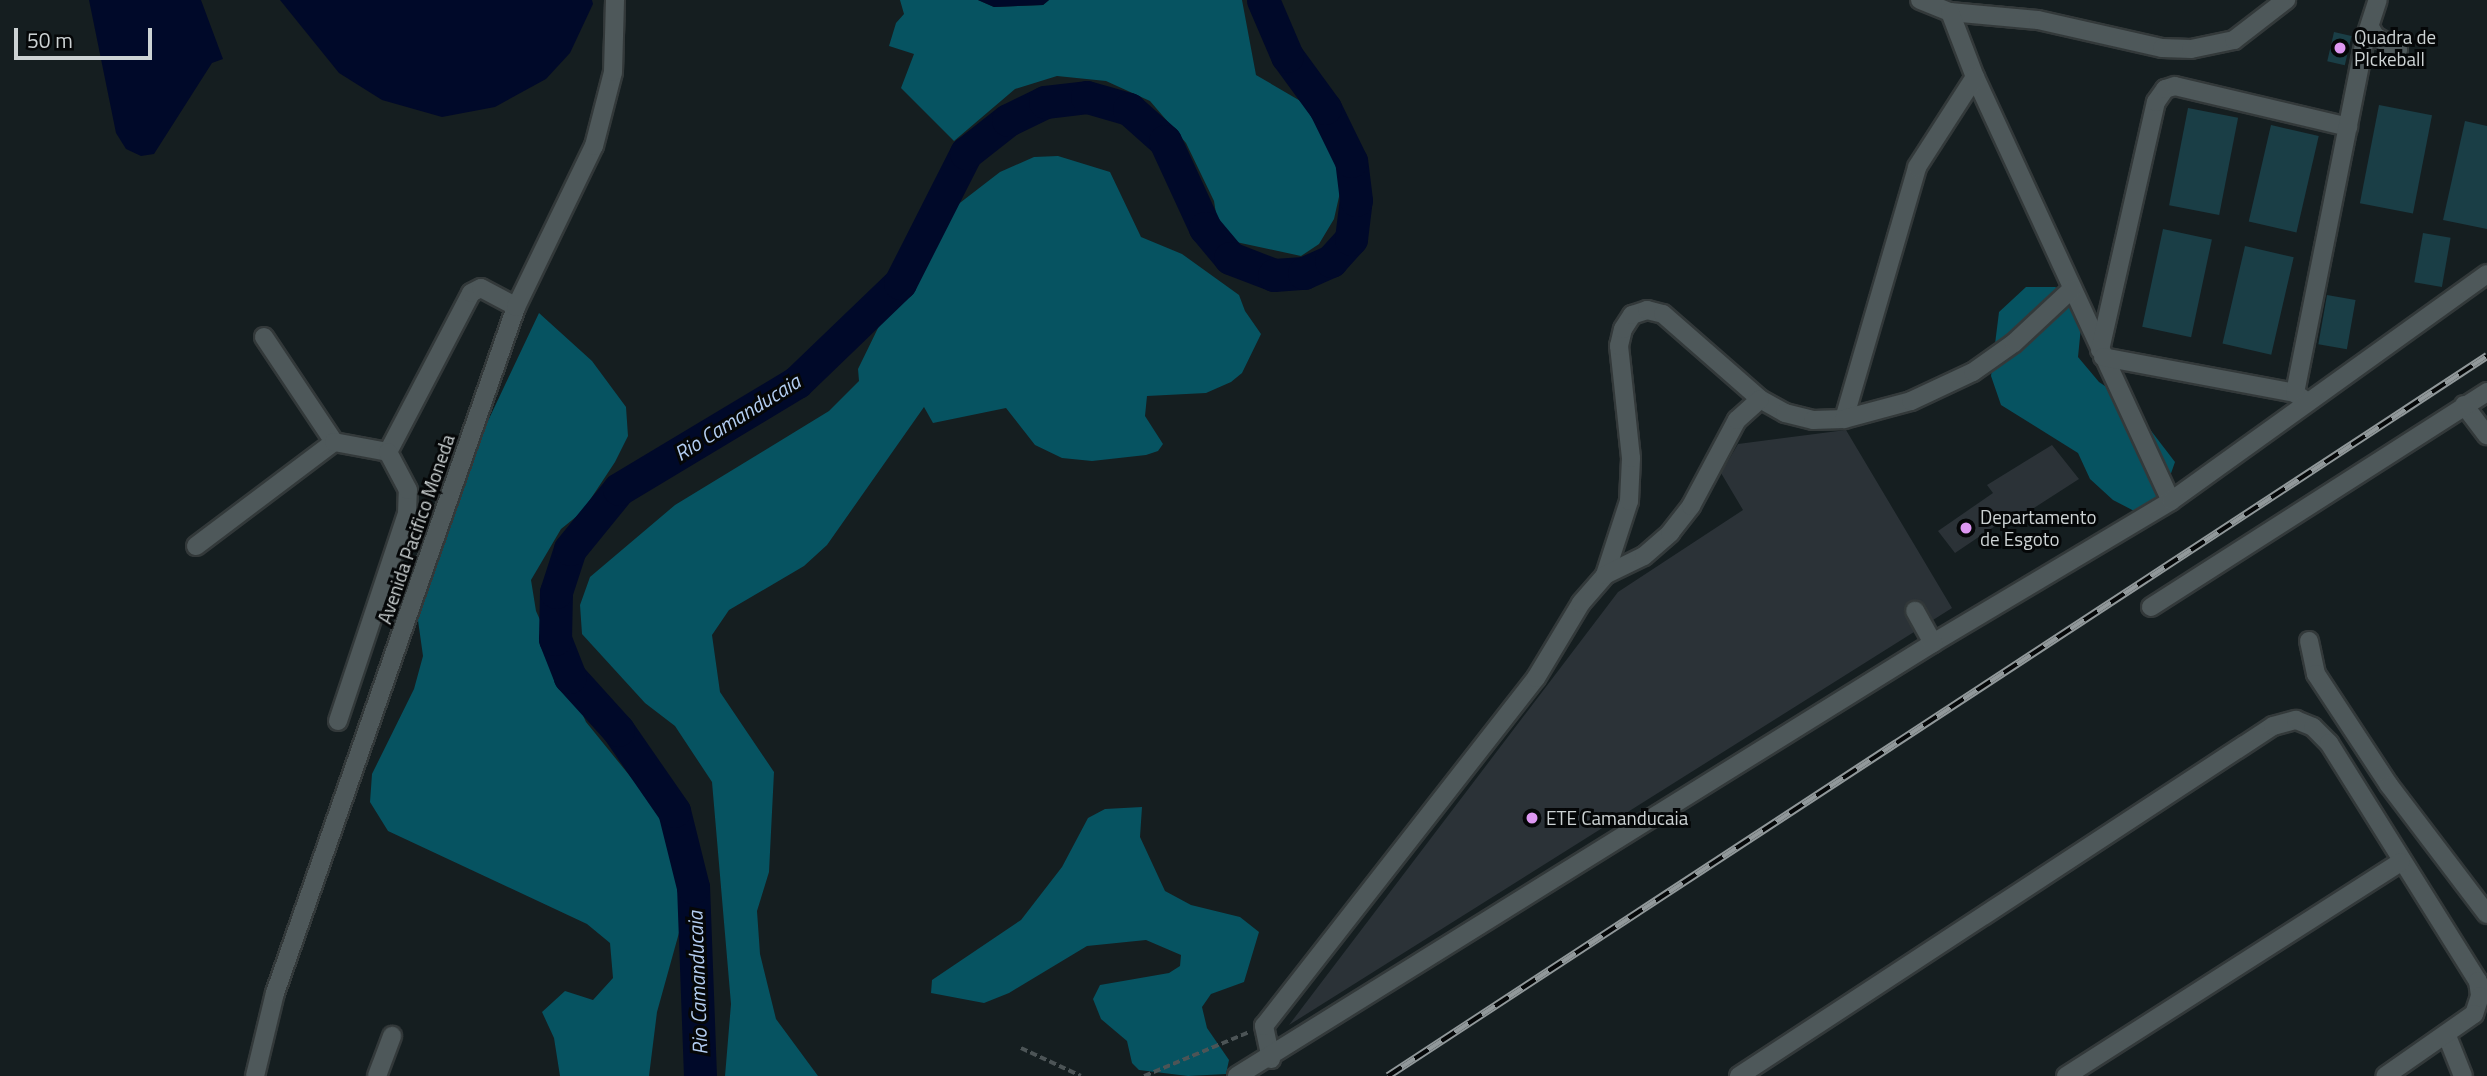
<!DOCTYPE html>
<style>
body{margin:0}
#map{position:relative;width:2487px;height:1076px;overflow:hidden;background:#151e20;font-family:"Titillium Web",sans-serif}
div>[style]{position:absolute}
.green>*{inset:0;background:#1a3e46;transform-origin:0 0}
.forest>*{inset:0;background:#065361}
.water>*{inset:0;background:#000929}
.river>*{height:33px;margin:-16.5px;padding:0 16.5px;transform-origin:16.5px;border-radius:16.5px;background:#000929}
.building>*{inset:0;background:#2b3237}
.path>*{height:3.5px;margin-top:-1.75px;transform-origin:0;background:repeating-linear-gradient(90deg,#4c5456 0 7px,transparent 0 10.5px)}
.roads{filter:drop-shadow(2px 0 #33393a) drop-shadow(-2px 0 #33393a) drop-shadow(0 2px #33393a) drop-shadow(0 -2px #33393a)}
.minor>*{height:18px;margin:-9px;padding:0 9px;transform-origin:9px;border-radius:9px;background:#4e585a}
.rail>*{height:8px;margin-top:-4px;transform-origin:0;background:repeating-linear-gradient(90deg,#050708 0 16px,#91989a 0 32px);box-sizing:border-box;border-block:2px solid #91989a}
.dots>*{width:19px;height:19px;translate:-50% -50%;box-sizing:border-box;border:4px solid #050708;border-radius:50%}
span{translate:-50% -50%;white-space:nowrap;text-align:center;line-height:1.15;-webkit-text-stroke:6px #050708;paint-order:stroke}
.poi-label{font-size:19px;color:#cdd3d4}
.left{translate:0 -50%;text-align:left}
.street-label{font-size:19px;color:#cdd3d4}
.water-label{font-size:21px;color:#b4cef2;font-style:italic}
.scale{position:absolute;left:14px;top:28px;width:138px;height:32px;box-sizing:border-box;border:4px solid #cdd3d4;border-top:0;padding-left:9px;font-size:21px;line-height:24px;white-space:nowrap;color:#cdd3d4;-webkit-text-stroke:5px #050708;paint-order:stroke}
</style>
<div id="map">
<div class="green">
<i style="left:2334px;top:32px;width:18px;height:30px;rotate:13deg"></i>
<i style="left:2379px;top:105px;width:54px;height:100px;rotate:11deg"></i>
<i style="left:2188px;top:108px;width:51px;height:99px;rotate:11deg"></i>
<i style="clip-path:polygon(2465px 121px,2487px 126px,2487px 229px,2443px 220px)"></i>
<i style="left:2271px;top:125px;width:49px;height:99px;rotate:13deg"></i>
<i style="left:2163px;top:229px;width:50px;height:100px;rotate:12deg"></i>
<i style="left:2423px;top:233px;width:28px;height:50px;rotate:10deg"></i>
<i style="left:2245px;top:246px;width:50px;height:100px;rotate:13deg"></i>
<i style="left:2327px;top:295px;width:29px;height:50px;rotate:10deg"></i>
</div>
<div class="forest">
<i style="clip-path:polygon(900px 0,978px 0,994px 7px,1043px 5px,1049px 0,1242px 0,1256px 75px,1321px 113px,1333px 140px,1343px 179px,1334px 219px,1319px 244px,1301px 256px,1236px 242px,1218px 226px,1214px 201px,1186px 143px,1150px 101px,1106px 81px,1057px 76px,1015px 89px,954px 141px,901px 88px,914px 54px,889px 46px,896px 23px,904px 14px)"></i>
<i style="clip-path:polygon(1058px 156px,1110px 172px,1141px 237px,1182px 254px,1239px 295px,1245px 311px,1261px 334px,1242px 373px,1231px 382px,1206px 393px,1147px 396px,1145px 416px,1163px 444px,1158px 451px,1146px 455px,1092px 461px,1062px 458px,1035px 445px,1006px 408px,933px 423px,924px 407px,827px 545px,804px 566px,729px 610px,712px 635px,720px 692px,774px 772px,769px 872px,757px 911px,760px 954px,776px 1019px,818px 1076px,725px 1076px,731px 1004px,712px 782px,675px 726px,645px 703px,582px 634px,580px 605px,590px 577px,675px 505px,829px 411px,859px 381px,858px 369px,899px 285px,952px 209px,1000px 172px,1034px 157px)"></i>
<i style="clip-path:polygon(2026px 287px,2055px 287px,2084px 297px,2078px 357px,2099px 382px,2129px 402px,2175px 462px,2163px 496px,2140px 514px,2113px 500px,2090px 479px,2078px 453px,2001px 405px,1991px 376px,1999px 312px)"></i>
<i style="clip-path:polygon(539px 313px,592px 361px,626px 407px,628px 436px,615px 462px,582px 512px,561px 529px,531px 580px,536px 611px,586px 722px,660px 813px,671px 839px,684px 894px,682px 922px,657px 1012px,649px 1076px,560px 1076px,554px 1038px,542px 1012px,565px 991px,593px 1000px,613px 978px,610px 943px,587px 924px,388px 831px,370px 802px,372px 774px,414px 689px,423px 656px,415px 599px,423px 542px,487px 423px)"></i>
<i style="clip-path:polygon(1142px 807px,1140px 837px,1165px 891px,1191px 905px,1240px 917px,1259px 932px,1244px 982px,1211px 994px,1202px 1007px,1207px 1028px,1229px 1060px,1226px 1074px,1188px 1076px,1139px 1070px,1132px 1063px,1127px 1041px,1101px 1019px,1093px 999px,1100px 985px,1169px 973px,1180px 966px,1181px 955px,1146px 940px,1087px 946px,1009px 993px,984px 1003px,931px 993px,932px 980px,1021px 920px,1062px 867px,1088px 818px,1105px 809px)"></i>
</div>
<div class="water">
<i style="clip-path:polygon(89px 0,201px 0,223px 59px,212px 63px,154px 154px,141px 156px,126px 149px,116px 133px)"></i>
<i style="clip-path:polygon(280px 0,592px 0,593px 4px,570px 53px,546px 79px,495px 107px,442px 117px,382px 100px,339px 73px)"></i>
<i style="clip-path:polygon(978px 0,1049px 0,1043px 5px,994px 7px)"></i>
</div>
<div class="river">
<i style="left:700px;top:1076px;width:189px;rotate:-92.1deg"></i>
<i style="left:693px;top:887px;width:78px;rotate:-104deg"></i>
<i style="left:674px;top:811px;width:98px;rotate:-124.7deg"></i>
<i style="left:618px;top:730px;width:72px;rotate:-132.2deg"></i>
<i style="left:570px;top:677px;width:41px;rotate:-111.5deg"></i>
<i style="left:555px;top:639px;width:47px;rotate:-88.8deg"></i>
<i style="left:556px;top:592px;width:45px;rotate:-72deg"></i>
<i style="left:570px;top:549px;width:77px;rotate:-50.8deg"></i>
<i style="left:619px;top:489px;width:208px;rotate:-31deg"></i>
<i style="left:797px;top:382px;width:143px;rotate:-43.9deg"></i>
<i style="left:900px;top:283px;width:146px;rotate:-63.1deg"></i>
<i style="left:966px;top:153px;width:53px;rotate:-38.2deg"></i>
<i style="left:1008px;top:120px;width:41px;rotate:-25.9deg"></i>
<i style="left:1045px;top:102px;width:42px;rotate:-6.8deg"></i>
<i style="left:1087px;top:97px;width:44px;rotate:15.9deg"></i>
<i style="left:1129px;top:109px;width:48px;rotate:41.6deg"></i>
<i style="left:1165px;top:141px;width:96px;rotate:65.3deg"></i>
<i style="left:1205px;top:228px;width:39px;rotate:50deg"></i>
<i style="left:1230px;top:258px;width:47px;rotate:21.1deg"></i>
<i style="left:1274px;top:275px;width:30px;rotate:-4deg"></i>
<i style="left:1304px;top:273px;width:30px;rotate:-24deg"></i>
<i style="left:1331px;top:261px;width:30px;rotate:-48deg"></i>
<i style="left:1351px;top:239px;width:39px;rotate:-83deg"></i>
<i style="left:1356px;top:200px;width:39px;rotate:-97deg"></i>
<i style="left:1351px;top:161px;width:59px;rotate:-116.1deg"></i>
<i style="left:1325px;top:108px;width:64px;rotate:-126.2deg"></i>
<i style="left:1287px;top:56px;width:61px;rotate:-113.2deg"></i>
</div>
<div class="building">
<i style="clip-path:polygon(1846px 430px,1952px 608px,1933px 620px,1921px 602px,1909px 601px,1904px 612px,1914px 632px,1289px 1025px,1618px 592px,1743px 510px,1721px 473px,1738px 444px)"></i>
<i style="clip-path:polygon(2052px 445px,2079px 479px,2014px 521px,2010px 516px,1955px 553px,1938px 531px,1993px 493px,1987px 485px)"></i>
</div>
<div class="path">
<i style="left:1021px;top:1048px;width:66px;rotate:25deg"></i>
<i style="left:1144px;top:1076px;width:114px;rotate:-22.7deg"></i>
</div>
<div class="roads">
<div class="minor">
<i style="left:1920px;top:0;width:32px;rotate:22deg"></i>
<i style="left:1950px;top:12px;width:88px;rotate:5.2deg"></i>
<i style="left:2038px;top:20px;width:127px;rotate:12.7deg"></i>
<i style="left:2162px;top:48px;width:29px;rotate:2deg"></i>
<i style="left:2191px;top:49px;width:44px;rotate:-11.8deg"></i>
<i style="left:2234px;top:40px;width:66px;rotate:-37.6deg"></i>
<i style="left:1950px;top:12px;width:70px;rotate:69deg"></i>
<i style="left:1975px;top:77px;width:467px;rotate:65.2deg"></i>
<i style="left:2370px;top:27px;width:10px;rotate:61deg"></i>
<i style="left:2375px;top:36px;width:27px;rotate:31deg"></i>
<i style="left:264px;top:337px;width:126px;rotate:56.3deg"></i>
<i style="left:2100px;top:350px;width:254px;rotate:-77.3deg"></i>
<i style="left:2156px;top:102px;width:16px;rotate:-55deg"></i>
<i style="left:2165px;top:89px;width:10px;rotate:-17deg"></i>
<i style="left:2175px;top:86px;width:178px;rotate:13.3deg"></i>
<i style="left:2103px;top:357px;width:195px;rotate:10.6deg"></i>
<i style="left:2295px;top:393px;width:10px;rotate:37deg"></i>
<i style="left:2295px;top:393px;width:364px;rotate:-78.8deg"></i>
<i style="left:2366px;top:36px;width:38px;rotate:-72deg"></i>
<i style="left:2464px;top:405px;width:38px;rotate:53deg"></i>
<i style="left:1844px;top:419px;width:262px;rotate:-73.8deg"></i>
<i style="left:1917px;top:167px;width:107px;rotate:-57.2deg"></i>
<i style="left:196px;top:546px;width:173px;rotate:-37deg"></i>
<i style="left:334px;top:442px;width:55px;rotate:10.5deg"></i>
<i style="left:388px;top:452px;width:179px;rotate:-62.4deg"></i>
<i style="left:471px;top:293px;width:11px;rotate:-27deg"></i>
<i style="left:481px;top:288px;width:40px;rotate:28deg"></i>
<i style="left:1605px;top:575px;width:78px;rotate:-72deg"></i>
<i style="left:1629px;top:501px;width:43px;rotate:-87.3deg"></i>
<i style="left:1631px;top:458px;width:113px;rotate:-96.1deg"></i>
<i style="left:1619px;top:346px;width:17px;rotate:-77deg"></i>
<i style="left:1623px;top:329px;width:17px;rotate:-57deg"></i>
<i style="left:1632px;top:315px;width:16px;rotate:-18deg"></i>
<i style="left:1647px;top:310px;width:16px;rotate:14deg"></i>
<i style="left:1663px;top:314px;width:129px;rotate:41.2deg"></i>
<i style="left:1760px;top:399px;width:29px;rotate:29deg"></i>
<i style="left:1785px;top:413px;width:29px;rotate:14deg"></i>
<i style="left:1813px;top:420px;width:31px;rotate:-2deg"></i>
<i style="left:1844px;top:419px;width:69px;rotate:-15deg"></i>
<i style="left:1911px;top:401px;width:68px;rotate:-25.1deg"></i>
<i style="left:1973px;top:372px;width:50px;rotate:-35.3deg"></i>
<i style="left:2014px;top:343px;width:79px;rotate:-43deg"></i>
<i style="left:2151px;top:607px;width:399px;rotate:-32.6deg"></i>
<i style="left:2309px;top:641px;width:34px;rotate:78deg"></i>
<i style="left:2316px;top:674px;width:133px;rotate:56.7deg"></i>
<i style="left:2389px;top:785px;width:162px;rotate:52.8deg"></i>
<i style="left:1933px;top:643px;width:277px;rotate:-30.8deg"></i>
<i style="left:2171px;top:501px;width:389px;rotate:-35.7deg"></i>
<i style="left:338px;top:721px;width:218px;rotate:-71.6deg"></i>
<i style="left:407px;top:514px;width:24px;rotate:-88deg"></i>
<i style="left:408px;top:490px;width:43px;rotate:-117.8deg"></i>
<i style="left:2447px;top:1036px;width:43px;rotate:68.2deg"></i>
<i style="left:1271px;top:1059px;width:34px;rotate:-102deg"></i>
<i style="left:1264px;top:1026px;width:442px;rotate:-52deg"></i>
<i style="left:1536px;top:678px;width:87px;rotate:-59deg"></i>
<i style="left:1581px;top:603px;width:37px;rotate:-49deg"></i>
<i style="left:1605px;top:575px;width:43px;rotate:-26deg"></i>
<i style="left:1644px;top:556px;width:35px;rotate:-41deg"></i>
<i style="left:1670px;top:533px;width:34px;rotate:-52deg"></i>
<i style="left:1691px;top:506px;width:98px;rotate:-61.9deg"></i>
<i style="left:1737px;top:420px;width:31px;rotate:-42deg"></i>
<i style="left:255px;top:1076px;width:85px;rotate:-76.5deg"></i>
<i style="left:275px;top:993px;width:727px;rotate:-70.64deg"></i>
<i style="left:516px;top:307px;width:179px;rotate:-64.2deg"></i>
<i style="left:594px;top:146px;width:76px;rotate:-75.6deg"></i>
<i style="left:613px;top:72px;width:72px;rotate:-88.4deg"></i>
<i style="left:377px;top:1076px;width:43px;rotate:-69.4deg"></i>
<i style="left:1237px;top:1076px;width:820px;rotate:-31.89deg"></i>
<i style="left:1933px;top:643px;width:37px;rotate:-119deg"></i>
<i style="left:1739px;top:1076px;width:638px;rotate:-33.24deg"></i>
<i style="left:2273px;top:726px;width:24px;rotate:-15deg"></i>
<i style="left:2296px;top:720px;width:18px;rotate:22deg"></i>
<i style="left:2313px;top:727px;width:23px;rotate:45deg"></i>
<i style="left:2329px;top:743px;width:281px;rotate:58deg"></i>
<i style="left:2478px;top:981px;width:15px;rotate:82deg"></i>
<i style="left:2480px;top:996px;width:19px;rotate:108deg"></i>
<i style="left:2474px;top:1014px;width:108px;rotate:145.1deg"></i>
<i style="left:2066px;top:1076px;width:397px;rotate:-32.6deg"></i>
</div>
</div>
<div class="rail">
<i style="left:1388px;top:1076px;width:1314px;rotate:-33.23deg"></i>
</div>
<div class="dots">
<i style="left:2340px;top:48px;background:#de98f2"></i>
<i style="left:1966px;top:528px;background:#de98f2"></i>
<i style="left:1532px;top:818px;background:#de98f2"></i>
</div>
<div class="poi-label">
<span class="left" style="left:2354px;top:48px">Quadra de<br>PIckeball</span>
<span class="left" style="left:1980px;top:528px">Departamento<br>de Esgoto</span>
<span class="left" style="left:1546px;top:818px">ETE Camanducaia</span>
</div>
<div class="street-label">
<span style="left:416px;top:529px;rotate:-71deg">Avenida Pacifico Moneda</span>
</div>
<div class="water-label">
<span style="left:737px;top:417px;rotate:-32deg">Rio Camanducaia</span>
<span style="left:697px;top:983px;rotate:-92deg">Rio Camanducaia</span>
</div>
<div class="scale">50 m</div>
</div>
